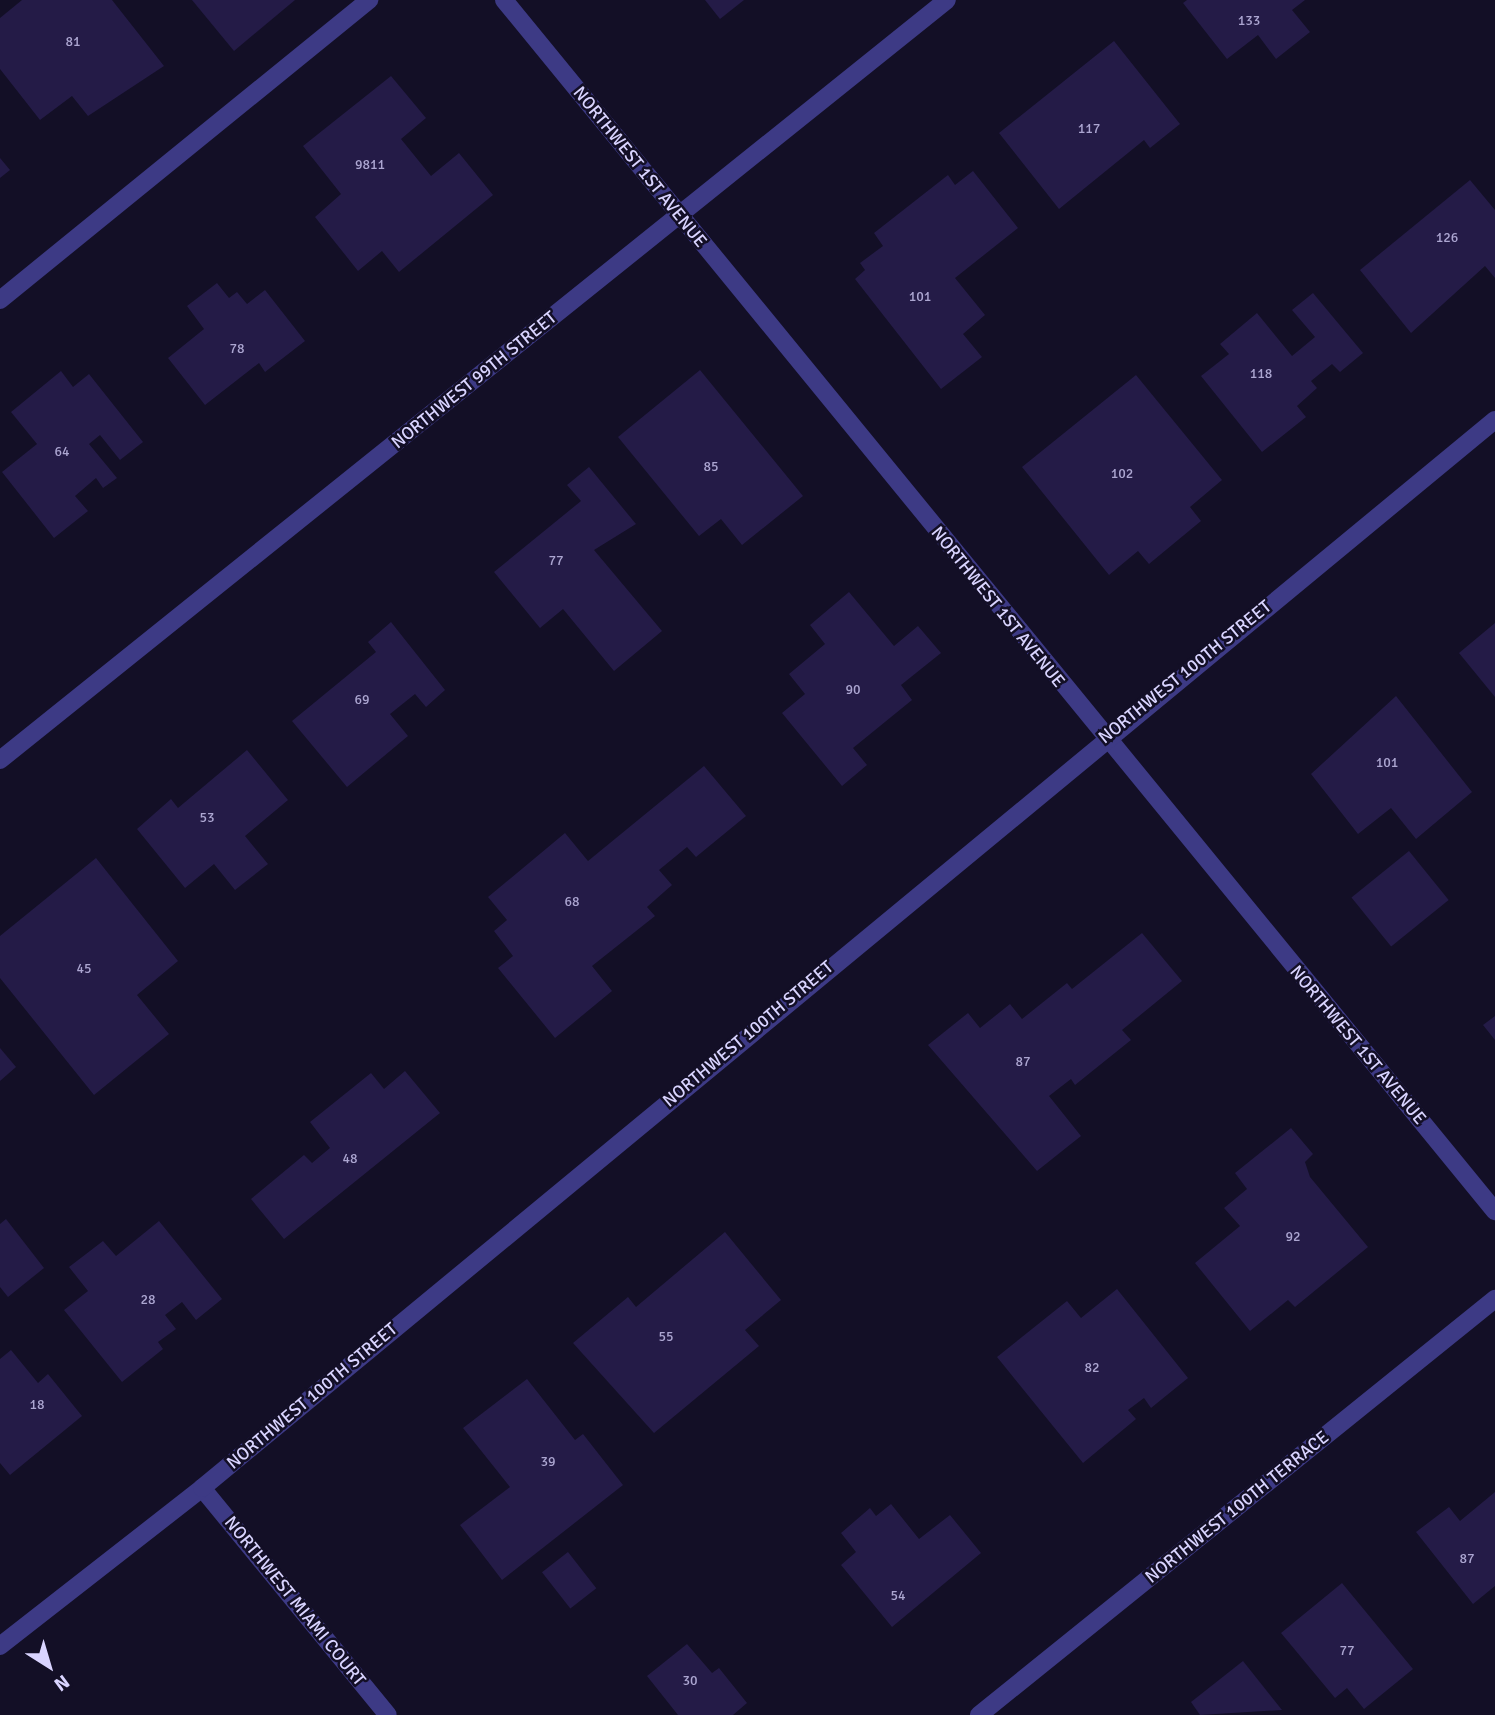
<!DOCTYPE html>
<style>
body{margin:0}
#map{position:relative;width:1495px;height:1715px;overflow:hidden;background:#130f26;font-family:Signika,sans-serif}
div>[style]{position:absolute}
.building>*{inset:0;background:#241b47;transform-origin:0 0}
.minor>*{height:18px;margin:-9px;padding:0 9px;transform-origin:9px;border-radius:9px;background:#3d3a85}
span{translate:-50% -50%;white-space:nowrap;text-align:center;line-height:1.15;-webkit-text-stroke:5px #130f26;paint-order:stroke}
.number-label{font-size:14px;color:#aca6d1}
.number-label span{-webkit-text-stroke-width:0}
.street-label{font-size:18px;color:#d9d4ff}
.north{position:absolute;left:14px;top:1631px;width:70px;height:70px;-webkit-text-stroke:5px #130f26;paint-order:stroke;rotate:143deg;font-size:19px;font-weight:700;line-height:28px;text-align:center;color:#d9d4ff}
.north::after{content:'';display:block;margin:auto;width:24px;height:32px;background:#d9d4ff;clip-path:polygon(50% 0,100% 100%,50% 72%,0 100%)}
</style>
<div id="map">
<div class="building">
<i style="clip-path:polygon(22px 0,112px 0,164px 66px,88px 116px,72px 96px,40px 120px,0 69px,0 18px)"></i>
<i style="clip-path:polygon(192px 0,295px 0,234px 51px)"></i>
<i style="clip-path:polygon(705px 0,744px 0,720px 19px)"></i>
<i style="clip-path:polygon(1187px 0,1305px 0,1292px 10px,1310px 32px,1276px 59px,1258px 35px,1227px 59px,1183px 3px)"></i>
<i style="clip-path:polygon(1114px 41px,1180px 124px,1150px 148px,1144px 140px,1059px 209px,999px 133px)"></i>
<i style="clip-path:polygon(391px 76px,426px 118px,401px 139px,431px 176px,459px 153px,493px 195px,399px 272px,382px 251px,358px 271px,315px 217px,341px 194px,303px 146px)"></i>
<i style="clip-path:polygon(0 158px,10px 170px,0 178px)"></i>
<i style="clip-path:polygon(973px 171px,1018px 228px,955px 278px,985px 315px,963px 334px,982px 357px,941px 389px,855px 279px,865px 270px,860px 263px,883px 246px,874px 233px,948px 175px,955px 185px)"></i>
<i style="clip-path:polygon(1470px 180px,1495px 210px,1495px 278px,1485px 266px,1411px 333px,1360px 270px)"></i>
<i style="clip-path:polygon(217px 283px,229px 298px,237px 292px,247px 304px,265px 290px,305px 341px,265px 372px,259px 363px,205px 405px,168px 358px,204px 329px,187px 306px)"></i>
<i style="clip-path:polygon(1313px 293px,1363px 353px,1340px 372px,1332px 364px,1311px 381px,1317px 388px,1297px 406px,1306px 417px,1262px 452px,1201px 376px,1229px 354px,1220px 344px,1257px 313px,1292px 356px,1315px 337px,1292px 310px)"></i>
<i style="clip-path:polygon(700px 370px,803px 496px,742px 545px,721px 519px,699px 536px,618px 437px)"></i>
<i style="clip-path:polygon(61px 371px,73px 387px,89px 374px,143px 442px,120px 460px,100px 435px,89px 444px,117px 478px,103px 488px,96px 478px,75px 496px,88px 511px,54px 538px,2px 472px,37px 444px,11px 412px)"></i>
<i style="clip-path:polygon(1136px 375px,1222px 480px,1190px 507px,1201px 521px,1149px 564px,1138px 551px,1109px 575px,1022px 467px)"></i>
<i style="clip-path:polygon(589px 467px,636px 524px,594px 550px,662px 631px,614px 671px,563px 609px,540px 628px,494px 572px,581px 501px,567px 485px)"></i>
<i style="clip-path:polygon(849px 592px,894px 646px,918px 626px,941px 653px,901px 685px,912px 700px,853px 748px,867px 765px,842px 786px,782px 713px,805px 694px,789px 674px,825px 644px,810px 625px)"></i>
<i style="clip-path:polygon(391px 622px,445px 690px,426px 707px,415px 694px,390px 714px,408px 736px,347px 787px,292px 721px,376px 652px,368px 642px)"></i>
<i style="clip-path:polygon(1495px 623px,1495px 697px,1459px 653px)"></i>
<i style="clip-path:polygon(1396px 696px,1472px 792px,1416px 839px,1391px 808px,1358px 834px,1311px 774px)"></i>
<i style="clip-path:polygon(247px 750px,288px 800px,245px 836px,268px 864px,235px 890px,214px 864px,185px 888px,137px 829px,171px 799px,178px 808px)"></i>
<i style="clip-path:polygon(704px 766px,746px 816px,696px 857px,687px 847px,659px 870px,672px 885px,647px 907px,655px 916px,592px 966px,612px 991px,555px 1038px,498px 968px,513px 956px,494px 931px,507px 920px,488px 897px,565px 833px,588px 861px)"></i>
<i style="left:1409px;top:851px;width:63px;height:74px;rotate:51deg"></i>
<i style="clip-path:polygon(96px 858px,178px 961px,137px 995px,169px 1034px,94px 1095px,0 978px,0 936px)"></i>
<i style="clip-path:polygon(1142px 933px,1182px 981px,1122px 1030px,1131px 1040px,1075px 1085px,1071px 1079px,1049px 1096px,1081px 1136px,1037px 1171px,928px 1045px,968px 1013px,980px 1028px,1010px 1004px,1022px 1019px,1067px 983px,1072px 989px)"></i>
<i style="clip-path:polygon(1495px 1016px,1495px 1040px,1483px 1025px)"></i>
<i style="clip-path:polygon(0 1048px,16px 1067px,0 1081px)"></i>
<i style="clip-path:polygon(405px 1071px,440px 1113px,284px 1239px,251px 1199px,304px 1155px,312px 1163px,330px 1148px,310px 1122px,371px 1073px,384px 1089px)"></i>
<i style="clip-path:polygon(1291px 1128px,1313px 1154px,1305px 1162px,1310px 1177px,1368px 1247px,1295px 1307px,1288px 1300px,1250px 1331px,1195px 1263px,1240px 1226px,1224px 1208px,1247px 1189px,1235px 1173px)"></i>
<i style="clip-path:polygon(6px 1219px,44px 1268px,8px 1297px,0 1287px,0 1224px)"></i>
<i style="clip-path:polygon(159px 1221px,222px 1299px,196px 1320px,182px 1302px,165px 1315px,176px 1329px,158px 1342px,163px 1349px,122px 1382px,64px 1310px,88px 1291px,69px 1267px,103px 1241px,116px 1256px)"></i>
<i style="clip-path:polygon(725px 1232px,781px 1300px,745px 1330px,759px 1346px,654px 1433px,573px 1343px,628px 1297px,636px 1307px)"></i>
<i style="clip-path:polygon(1117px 1289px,1188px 1378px,1151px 1408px,1144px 1398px,1128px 1410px,1136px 1419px,1083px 1463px,997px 1357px,1067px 1301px,1081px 1318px)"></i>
<i style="clip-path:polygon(11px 1350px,38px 1383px,48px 1374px,82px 1416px,10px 1475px,0 1463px,0 1359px)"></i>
<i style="clip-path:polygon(527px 1379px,575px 1440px,583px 1434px,623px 1485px,502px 1580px,460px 1525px,510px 1487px,463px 1428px)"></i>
<i style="clip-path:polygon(1495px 1492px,1495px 1586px,1473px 1604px,1416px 1532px,1449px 1507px,1460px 1521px)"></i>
<i style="clip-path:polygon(891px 1504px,919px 1539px,950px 1515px,981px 1553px,892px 1627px,841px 1565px,856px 1552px,841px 1533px,870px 1508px,876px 1516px)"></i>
<i style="left:568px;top:1552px;width:46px;height:33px;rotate:52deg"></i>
<i style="clip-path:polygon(1342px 1583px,1413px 1669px,1364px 1709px,1347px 1688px,1335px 1698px,1281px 1633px)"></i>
<i style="clip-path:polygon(687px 1644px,712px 1673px,719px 1668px,747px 1703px,733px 1715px,678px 1715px,647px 1676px)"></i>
<i style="clip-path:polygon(1243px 1661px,1282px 1710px,1200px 1715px,1191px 1702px)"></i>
</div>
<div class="minor">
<i style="left:504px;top:0;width:1565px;rotate:50.71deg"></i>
<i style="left:0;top:300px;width:476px;rotate:-39.1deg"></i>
<i style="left:0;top:760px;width:1214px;rotate:-38.75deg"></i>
<i style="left:202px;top:1488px;width:293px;rotate:50.7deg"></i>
<i style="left:0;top:1646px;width:256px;rotate:-38deg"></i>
<i style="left:202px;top:1488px;width:1677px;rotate:-39.56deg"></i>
<i style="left:979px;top:1715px;width:663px;rotate:-38.88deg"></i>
</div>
<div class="number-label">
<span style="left:1249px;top:21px">133</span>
<span style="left:73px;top:42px">81</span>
<span style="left:1089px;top:129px">117</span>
<span style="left:370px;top:165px">9811</span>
<span style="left:1447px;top:238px">126</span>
<span style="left:920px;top:297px">101</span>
<span style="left:237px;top:349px">78</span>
<span style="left:1261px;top:374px">118</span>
<span style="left:62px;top:452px">64</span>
<span style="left:711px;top:467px">85</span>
<span style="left:1122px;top:474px">102</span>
<span style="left:556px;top:561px">77</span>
<span style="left:853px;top:690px">90</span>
<span style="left:362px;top:700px">69</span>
<span style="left:1387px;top:763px">101</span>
<span style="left:207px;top:818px">53</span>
<span style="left:572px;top:902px">68</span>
<span style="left:84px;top:969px">45</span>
<span style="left:1023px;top:1062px">87</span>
<span style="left:350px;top:1159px">48</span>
<span style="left:1293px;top:1237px">92</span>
<span style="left:148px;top:1300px">28</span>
<span style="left:666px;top:1337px">55</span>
<span style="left:1092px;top:1368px">82</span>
<span style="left:37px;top:1405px">18</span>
<span style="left:548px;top:1462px">39</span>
<span style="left:1467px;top:1559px">87</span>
<span style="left:898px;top:1596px">54</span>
<span style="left:1347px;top:1651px">77</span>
<span style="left:690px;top:1681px">30</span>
</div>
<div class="street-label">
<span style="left:640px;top:167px;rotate:51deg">NORTHWEST 1ST AVENUE</span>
<span style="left:474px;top:380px;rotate:-39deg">NORTHWEST 99TH STREET</span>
<span style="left:998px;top:607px;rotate:51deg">NORTHWEST 1ST AVENUE</span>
<span style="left:1185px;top:672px;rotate:-39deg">NORTHWEST 100TH STREET</span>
<span style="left:748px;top:1034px;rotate:-40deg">NORTHWEST 100TH STREET</span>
<span style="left:1358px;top:1045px;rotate:50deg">NORTHWEST 1ST AVENUE</span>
<span style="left:312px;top:1396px;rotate:-40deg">NORTHWEST 100TH STREET</span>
<span style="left:1237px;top:1507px;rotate:-39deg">NORTHWEST 100TH TERRACE</span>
<span style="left:295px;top:1601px;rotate:51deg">NORTHWEST MIAMI COURT</span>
</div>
<div class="north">N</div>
</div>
